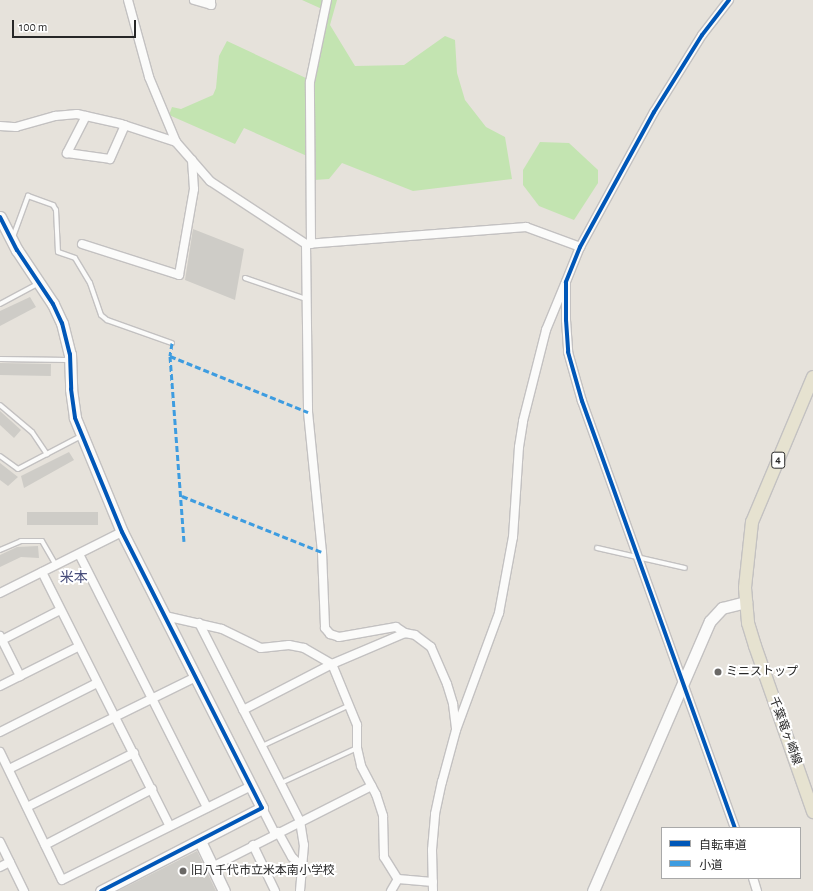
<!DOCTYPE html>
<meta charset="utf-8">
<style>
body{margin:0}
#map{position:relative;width:813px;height:891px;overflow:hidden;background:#e6e2db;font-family:"Alegreya Sans","Noto Sans JP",sans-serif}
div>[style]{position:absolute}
.green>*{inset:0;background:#c3e4b1}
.building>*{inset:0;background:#ceccc7;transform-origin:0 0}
.roads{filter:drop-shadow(1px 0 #c3c1c1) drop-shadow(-1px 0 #c3c1c1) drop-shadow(0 1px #c3c1c1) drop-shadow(0 -1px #c3c1c1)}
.lane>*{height:4px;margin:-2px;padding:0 2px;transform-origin:2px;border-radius:2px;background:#fbfbfa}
.street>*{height:8px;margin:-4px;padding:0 4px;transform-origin:4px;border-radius:4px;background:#fbfbfa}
.secondary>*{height:11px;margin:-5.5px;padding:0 5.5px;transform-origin:5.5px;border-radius:5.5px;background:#fbfbfa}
.primary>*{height:12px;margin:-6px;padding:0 6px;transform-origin:6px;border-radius:6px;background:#e6e2d0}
.quiet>*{height:3px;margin-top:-1.5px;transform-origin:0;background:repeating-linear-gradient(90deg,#3d9ce0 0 6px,transparent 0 9px)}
.cycleway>*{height:4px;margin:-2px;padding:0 2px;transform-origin:2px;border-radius:2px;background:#0057b8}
.dots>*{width:11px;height:11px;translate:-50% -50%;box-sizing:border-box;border:2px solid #fff;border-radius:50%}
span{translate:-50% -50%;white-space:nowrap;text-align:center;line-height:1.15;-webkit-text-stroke:4px #fff;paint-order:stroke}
.shield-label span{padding:1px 3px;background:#fff;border:1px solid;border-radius:3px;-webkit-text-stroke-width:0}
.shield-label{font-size:11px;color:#272727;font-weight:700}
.poi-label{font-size:12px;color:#272727}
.left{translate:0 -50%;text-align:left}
.street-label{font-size:12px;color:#272727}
.quarter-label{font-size:14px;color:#454b79}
.legend{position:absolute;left:661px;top:827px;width:140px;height:52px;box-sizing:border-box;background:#fff;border:1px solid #a9a9a9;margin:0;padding:5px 7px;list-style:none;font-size:12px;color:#272727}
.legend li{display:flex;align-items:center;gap:8px;height:20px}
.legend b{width:20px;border:1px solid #a9a9a9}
.scale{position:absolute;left:12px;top:20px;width:124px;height:18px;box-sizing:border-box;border:2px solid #272727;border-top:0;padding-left:5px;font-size:12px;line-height:14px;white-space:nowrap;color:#272727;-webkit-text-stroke:3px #fff;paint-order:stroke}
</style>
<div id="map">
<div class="green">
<i style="clip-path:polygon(302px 0,337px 0,330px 25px,355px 66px,404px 65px,445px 36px,455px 40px,457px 73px,465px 100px,486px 127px,505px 137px,512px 179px,413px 191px,342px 163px,329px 179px,314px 180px,306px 173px,307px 156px,244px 128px,235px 144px,169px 115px,172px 107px,181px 109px,213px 95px,216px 88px,219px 56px,227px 41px,308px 79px,322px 9px)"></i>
<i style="clip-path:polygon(540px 142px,569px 143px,598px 170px,598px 183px,574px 220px,539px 206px,523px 185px,523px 170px)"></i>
</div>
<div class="building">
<i style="clip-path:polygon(193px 229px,244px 249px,235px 300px,185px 280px)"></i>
<i style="clip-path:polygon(30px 297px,36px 307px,0 326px,0 311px)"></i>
<i style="left:0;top:363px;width:51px;height:12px;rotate:1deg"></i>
<i style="clip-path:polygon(0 411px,21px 430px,14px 438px,0 425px)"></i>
<i style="clip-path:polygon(69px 452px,74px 460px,24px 488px,21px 476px)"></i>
<i style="clip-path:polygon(0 463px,18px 477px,8px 486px,0 480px)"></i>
<i style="left:27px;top:512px;width:71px;height:13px"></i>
<i style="clip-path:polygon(38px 546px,39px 558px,21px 557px,0 567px,0 555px,17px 547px)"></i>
<i style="clip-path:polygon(197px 851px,216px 891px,118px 891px)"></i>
</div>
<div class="roads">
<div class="lane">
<i style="left:13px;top:237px;width:44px;rotate:-69.9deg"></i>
<i style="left:28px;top:196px;width:27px;rotate:20deg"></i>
<i style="left:53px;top:205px;width:6px;rotate:59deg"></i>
<i style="left:56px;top:210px;width:42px;rotate:87.3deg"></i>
<i style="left:58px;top:252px;width:18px;rotate:19deg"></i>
<i style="left:75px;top:258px;width:29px;rotate:59deg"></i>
<i style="left:90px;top:283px;width:34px;rotate:71deg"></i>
<i style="left:101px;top:315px;width:8px;rotate:40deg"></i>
<i style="left:107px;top:320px;width:69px;rotate:19.5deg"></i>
<i style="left:245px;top:278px;width:65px;rotate:19deg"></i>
<i style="left:0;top:304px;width:44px;rotate:-28.3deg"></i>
<i style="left:0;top:359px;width:68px;rotate:0.8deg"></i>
<i style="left:0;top:405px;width:42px;rotate:40.2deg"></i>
<i style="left:32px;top:432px;width:27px;rotate:56deg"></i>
<i style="left:0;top:456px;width:22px;rotate:36deg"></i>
<i style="left:18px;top:469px;width:71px;rotate:-27.6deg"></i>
<i style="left:597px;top:548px;width:90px;rotate:12.8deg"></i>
<i style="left:0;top:550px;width:23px;rotate:-23deg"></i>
<i style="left:21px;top:541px;width:21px"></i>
<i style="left:42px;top:541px;width:28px;rotate:60deg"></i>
<i style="left:262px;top:746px;width:97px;rotate:-25deg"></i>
<i style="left:281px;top:783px;width:84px;rotate:-24.7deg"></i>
</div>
<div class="street">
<i style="left:128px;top:0;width:80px;rotate:74.7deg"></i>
<i style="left:149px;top:77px;width:70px;rotate:67.4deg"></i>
<i style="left:176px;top:142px;width:52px;rotate:48.9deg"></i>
<i style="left:210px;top:181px;width:115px;rotate:33.3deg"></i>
<i style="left:306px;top:244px;width:221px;rotate:-4.4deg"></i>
<i style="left:526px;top:227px;width:58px;rotate:20.3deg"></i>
<i style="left:194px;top:0;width:18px;rotate:16deg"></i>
<i style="left:211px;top:5px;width:5px;rotate:-90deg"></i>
<i style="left:729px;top:0;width:44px;rotate:127.6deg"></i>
<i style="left:702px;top:35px;width:91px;rotate:121.9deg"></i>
<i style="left:654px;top:112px;width:154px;rotate:118.7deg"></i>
<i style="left:580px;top:247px;width:38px;rotate:112deg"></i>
<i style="left:566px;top:282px;width:38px;rotate:90deg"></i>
<i style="left:566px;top:320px;width:32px;rotate:86deg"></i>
<i style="left:568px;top:352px;width:51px;rotate:74.1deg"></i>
<i style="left:582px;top:401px;width:454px;rotate:70.3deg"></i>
<i style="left:86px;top:116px;width:42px;rotate:117.2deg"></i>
<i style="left:67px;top:153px;width:43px;rotate:7.9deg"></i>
<i style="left:110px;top:159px;width:37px;rotate:-66deg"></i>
<i style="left:0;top:126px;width:16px;rotate:4deg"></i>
<i style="left:16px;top:127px;width:41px;rotate:-15.8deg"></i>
<i style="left:55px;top:116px;width:22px;rotate:-5deg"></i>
<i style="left:77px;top:114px;width:45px;rotate:12.8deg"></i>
<i style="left:121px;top:124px;width:58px;rotate:18.1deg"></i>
<i style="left:82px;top:244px;width:102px;rotate:17.7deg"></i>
<i style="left:179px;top:275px;width:87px;rotate:-80.1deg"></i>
<i style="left:194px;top:189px;width:29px;rotate:-94deg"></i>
<i style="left:306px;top:244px;width:168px;rotate:89.3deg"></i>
<i style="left:308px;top:412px;width:141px;rotate:84.3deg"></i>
<i style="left:322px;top:552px;width:76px;rotate:87.7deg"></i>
<i style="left:325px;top:628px;width:8px;rotate:50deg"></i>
<i style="left:330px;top:634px;width:9px;rotate:18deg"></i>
<i style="left:339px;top:637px;width:58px;rotate:-10deg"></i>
<i style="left:396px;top:627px;width:11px;rotate:34deg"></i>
<i style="left:311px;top:244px;width:162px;rotate:-90.4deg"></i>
<i style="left:310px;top:82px;width:84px;rotate:-78.3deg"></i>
<i style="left:79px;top:554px;width:284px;rotate:63.2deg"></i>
<i style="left:42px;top:572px;width:284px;rotate:63.3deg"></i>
<i style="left:0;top:593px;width:136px;rotate:-26.6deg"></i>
<i style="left:165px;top:616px;width:58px;rotate:12.8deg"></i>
<i style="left:222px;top:629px;width:43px;rotate:26deg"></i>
<i style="left:261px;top:648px;width:28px;rotate:-6deg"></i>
<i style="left:289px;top:645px;width:15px;rotate:11deg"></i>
<i style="left:304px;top:648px;width:32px;rotate:30deg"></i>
<i style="left:332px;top:664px;width:66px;rotate:67.7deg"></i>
<i style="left:357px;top:725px;width:23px;rotate:90deg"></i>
<i style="left:357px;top:748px;width:18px;rotate:77deg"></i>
<i style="left:361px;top:766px;width:32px;rotate:62deg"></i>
<i style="left:376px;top:794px;width:23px;rotate:72deg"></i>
<i style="left:383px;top:816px;width:41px;rotate:88.6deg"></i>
<i style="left:384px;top:857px;width:26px;rotate:58deg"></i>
<i style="left:398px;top:879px;width:35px;rotate:5deg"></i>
<i style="left:199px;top:623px;width:222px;rotate:63deg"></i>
<i style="left:300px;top:821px;width:24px;rotate:81deg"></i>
<i style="left:304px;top:845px;width:46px;rotate:95deg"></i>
<i style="left:0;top:636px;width:45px;rotate:63.4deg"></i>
<i style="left:2px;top:640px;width:65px;rotate:-27.3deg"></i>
<i style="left:0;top:686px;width:87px;rotate:-26.6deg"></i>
<i style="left:243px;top:710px;width:100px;rotate:-27.3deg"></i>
<i style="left:332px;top:664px;width:79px;rotate:-23deg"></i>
<i style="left:405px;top:633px;width:10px;rotate:11deg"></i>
<i style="left:415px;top:635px;width:20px;rotate:37deg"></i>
<i style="left:431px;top:647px;width:40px;rotate:66.6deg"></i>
<i style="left:447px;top:684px;width:21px;rotate:73deg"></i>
<i style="left:453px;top:704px;width:24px;rotate:83deg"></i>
<i style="left:0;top:732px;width:109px;rotate:-26.8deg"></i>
<i style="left:0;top:752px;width:142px;rotate:64.2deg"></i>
<i style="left:62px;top:880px;width:211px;rotate:-26.4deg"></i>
<i style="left:9px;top:769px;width:208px;rotate:-26.2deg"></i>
<i style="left:27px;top:807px;width:120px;rotate:-26.8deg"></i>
<i style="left:262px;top:808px;width:29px;rotate:63deg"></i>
<i style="left:278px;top:832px;width:29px;rotate:61deg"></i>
<i style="left:292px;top:857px;width:14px;rotate:45deg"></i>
<i style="left:0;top:842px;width:55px;rotate:63.9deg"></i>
<i style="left:45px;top:845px;width:121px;rotate:-27.6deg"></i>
<i style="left:253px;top:845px;width:51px;rotate:64.4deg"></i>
<i style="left:0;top:867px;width:11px;rotate:-27deg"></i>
<i style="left:212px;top:867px;width:179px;rotate:-26.9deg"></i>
<i style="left:753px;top:878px;width:14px;rotate:73deg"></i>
<i style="left:391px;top:891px;width:14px;rotate:-60deg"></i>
<i style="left:433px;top:891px;width:41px;rotate:-91.4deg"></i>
<i style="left:432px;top:850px;width:36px;rotate:-85deg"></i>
<i style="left:435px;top:814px;width:33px;rotate:-78deg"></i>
<i style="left:442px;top:782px;width:54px;rotate:-74.9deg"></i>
<i style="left:456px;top:730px;width:125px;rotate:-69.8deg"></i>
<i style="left:499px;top:613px;width:77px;rotate:-79.6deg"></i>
<i style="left:513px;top:537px;width:90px;rotate:-86.2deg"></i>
<i style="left:519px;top:447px;width:26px;rotate:-81deg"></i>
<i style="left:523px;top:421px;width:94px;rotate:-75.8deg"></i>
<i style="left:546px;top:330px;width:50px;rotate:-67.6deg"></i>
</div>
<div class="secondary">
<i style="left:0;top:217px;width:37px;rotate:63deg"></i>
<i style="left:17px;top:250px;width:65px;rotate:56.3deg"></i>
<i style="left:53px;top:304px;width:21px;rotate:65deg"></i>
<i style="left:62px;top:323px;width:32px;rotate:76deg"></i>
<i style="left:70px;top:354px;width:35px;rotate:88deg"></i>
<i style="left:71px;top:389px;width:29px;rotate:82deg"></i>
<i style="left:75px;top:418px;width:123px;rotate:67.6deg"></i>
<i style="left:122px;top:532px;width:309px;rotate:63.1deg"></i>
<i style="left:262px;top:808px;width:181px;rotate:152.7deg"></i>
<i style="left:200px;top:841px;width:55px;rotate:64.4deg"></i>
<i style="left:593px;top:891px;width:294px;rotate:-66.6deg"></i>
<i style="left:710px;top:621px;width:18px;rotate:-47deg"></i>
<i style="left:722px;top:608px;width:25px;rotate:-14deg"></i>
</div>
<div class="primary">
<i style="left:813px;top:377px;width:157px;rotate:112.8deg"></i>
<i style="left:752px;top:522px;width:66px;rotate:96.1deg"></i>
<i style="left:745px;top:588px;width:35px;rotate:85deg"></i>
<i style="left:748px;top:623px;width:24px;rotate:73deg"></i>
<i style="left:755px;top:646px;width:176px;rotate:70.7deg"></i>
</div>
</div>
<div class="quiet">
<i style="left:172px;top:343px;width:13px;rotate:99deg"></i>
<i style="left:170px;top:356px;width:186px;rotate:85.7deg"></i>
<i style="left:170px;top:356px;width:149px;rotate:22.1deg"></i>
<i style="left:182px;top:496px;width:151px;rotate:21.8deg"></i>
</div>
<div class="cycleway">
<i style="left:729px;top:0;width:44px;rotate:127.6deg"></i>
<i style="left:702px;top:35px;width:91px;rotate:121.9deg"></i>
<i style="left:654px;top:112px;width:154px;rotate:118.7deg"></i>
<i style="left:580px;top:247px;width:38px;rotate:112deg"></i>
<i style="left:566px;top:282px;width:38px;rotate:90deg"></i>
<i style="left:566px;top:320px;width:32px;rotate:86deg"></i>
<i style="left:568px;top:352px;width:51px;rotate:74.1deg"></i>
<i style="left:582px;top:401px;width:454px;rotate:70.3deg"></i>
<i style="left:0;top:217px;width:37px;rotate:63deg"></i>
<i style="left:17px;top:250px;width:65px;rotate:56.3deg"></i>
<i style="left:53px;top:304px;width:21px;rotate:65deg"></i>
<i style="left:62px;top:323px;width:32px;rotate:76deg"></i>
<i style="left:70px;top:354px;width:35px;rotate:88deg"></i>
<i style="left:71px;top:389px;width:29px;rotate:82deg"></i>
<i style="left:75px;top:418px;width:123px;rotate:67.6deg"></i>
<i style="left:122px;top:532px;width:309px;rotate:63.1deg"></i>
<i style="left:262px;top:808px;width:181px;rotate:152.7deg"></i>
</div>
<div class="dots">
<i style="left:718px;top:672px;background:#6a6866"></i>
<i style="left:183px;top:871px;background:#6a6866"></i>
</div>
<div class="shield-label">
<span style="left:778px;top:460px">4</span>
</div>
<div class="poi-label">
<span class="left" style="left:726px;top:672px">ミニストップ</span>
<span class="left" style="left:191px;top:871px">旧八千代市立米本南小学校</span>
</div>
<div class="street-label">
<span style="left:785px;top:731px;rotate:70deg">千葉竜ヶ崎線</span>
</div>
<div class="quarter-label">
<span style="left:74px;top:578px">米本</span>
</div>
<ul class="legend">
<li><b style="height:5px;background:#0057b8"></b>自転車道</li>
<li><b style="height:5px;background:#3d9ce0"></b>小道</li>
</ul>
<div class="scale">100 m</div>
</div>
